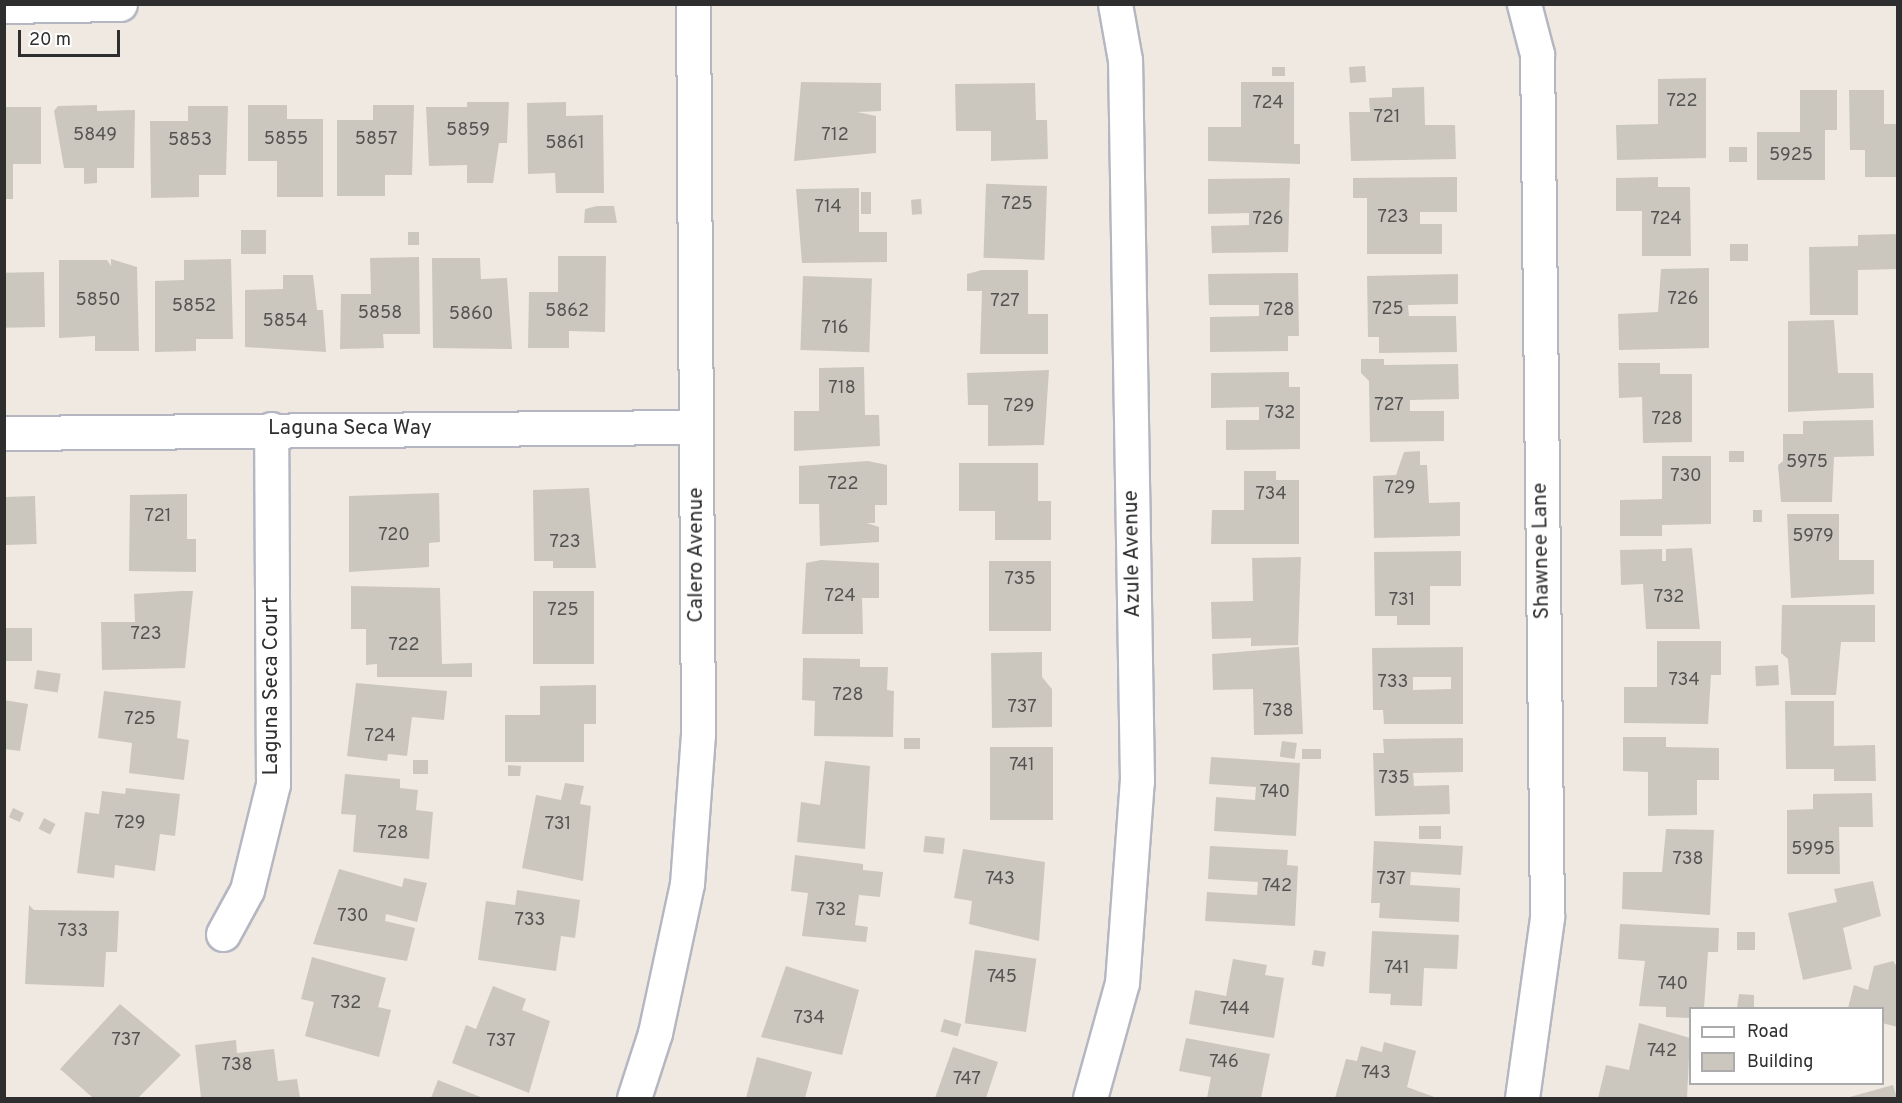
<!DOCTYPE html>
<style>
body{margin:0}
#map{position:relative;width:1902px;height:1103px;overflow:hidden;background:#efe9e1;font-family:Overpass,sans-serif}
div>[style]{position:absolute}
.building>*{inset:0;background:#cbc7bf;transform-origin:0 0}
.roads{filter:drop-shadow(2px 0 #b4b7c1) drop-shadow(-2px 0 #b4b7c1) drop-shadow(0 2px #b4b7c1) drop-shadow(0 -2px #b4b7c1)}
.street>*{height:33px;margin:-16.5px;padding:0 16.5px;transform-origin:16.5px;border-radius:16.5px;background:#fff}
.secondary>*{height:33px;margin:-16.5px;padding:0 16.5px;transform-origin:16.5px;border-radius:16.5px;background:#fff}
span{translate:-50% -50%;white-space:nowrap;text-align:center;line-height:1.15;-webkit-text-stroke:4.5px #fff;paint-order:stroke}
.number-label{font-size:18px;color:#555452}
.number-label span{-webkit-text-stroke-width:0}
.street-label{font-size:21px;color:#2e2e2e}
.frame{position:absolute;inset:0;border:6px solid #2e2e2e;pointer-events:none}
.legend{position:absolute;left:1689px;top:1007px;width:195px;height:78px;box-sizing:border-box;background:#fff;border:2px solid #ababab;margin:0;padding:8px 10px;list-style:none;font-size:18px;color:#2e2e2e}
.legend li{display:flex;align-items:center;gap:12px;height:30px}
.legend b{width:30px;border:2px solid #ababab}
.scale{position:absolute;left:18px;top:30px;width:102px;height:27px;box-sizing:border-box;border:3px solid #2e2e2e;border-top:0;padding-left:8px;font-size:18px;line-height:21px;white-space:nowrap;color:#2e2e2e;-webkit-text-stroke:4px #fff;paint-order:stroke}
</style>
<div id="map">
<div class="building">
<i style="left:1365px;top:66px;width:16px;height:16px;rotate:86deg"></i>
<i style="left:1272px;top:67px;width:13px;height:9px"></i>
<i style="clip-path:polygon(1706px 78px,1706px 158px,1617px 160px,1616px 125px,1658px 124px,1658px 79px)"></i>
<i style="clip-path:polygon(801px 82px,881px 83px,881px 111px,857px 112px,876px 116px,876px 153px,794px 161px)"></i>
<i style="clip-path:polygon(1241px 82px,1294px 82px,1294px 144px,1300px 144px,1300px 164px,1208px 161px,1208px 127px,1241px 127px)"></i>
<i style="clip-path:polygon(1035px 83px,1036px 120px,1047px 120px,1048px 159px,991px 161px,991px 131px,956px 131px,955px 84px)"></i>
<i style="clip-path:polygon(1424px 87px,1425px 125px,1455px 125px,1456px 159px,1351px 161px,1349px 112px,1370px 112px,1369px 98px,1392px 97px,1392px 88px)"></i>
<i style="clip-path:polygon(1800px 90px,1837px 90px,1837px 130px,1825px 130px,1825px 180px,1757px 180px,1757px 132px,1800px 132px)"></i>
<i style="clip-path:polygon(1849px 90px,1884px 90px,1884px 124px,1898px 124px,1898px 177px,1865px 177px,1865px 150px,1850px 150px)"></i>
<i style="clip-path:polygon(467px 102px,509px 102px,507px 143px,499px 143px,493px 183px,467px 183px,467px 165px,429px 166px,426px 107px,467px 107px)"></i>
<i style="clip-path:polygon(566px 102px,566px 116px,603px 115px,604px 193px,556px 193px,555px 173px,528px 174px,527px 103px)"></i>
<i style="clip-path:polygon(97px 105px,97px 111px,135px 110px,134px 168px,97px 168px,97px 183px,84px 184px,84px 168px,64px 168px,54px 111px,58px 106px)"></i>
<i style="clip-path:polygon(248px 105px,287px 105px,287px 119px,323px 119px,323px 197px,277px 197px,277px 161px,248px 161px)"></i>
<i style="clip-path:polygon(373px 105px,414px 105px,412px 175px,385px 175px,385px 196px,337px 196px,337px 120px,373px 120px)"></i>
<i style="clip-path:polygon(188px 106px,228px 106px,226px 175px,199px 175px,199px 197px,151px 198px,150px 121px,188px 121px)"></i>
<i style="clip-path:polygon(4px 107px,41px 107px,41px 164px,13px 164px,13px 199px,4px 199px)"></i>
<i style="left:1729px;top:147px;width:18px;height:15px"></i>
<i style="clip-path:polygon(1457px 177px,1457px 212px,1420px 212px,1420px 224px,1442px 224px,1442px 254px,1367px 254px,1367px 198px,1353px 198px,1353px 178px)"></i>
<i style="clip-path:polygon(1658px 177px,1658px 187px,1690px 187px,1691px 256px,1642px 256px,1642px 211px,1616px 211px,1616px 178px)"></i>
<i style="clip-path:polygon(1290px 178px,1288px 252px,1212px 253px,1211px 226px,1249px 225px,1249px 213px,1208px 214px,1208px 179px)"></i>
<i style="left:1047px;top:186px;width:74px;height:61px;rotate:92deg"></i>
<i style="clip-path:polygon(859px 188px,859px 232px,887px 232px,887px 262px,802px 263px,796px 189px)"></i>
<i style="left:861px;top:192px;width:10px;height:22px"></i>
<i style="left:921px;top:199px;width:15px;height:10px;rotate:86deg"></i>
<i style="clip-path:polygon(597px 206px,614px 206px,617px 223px,584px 223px,585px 209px)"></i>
<i style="left:241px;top:230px;width:25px;height:24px"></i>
<i style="left:408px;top:232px;width:11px;height:13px"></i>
<i style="clip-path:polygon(1898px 234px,1898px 269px,1858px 270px,1858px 315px,1810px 315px,1809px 247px,1858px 246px,1858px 235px)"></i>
<i style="left:1748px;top:244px;width:17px;height:18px;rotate:90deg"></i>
<i style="clip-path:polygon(558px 256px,606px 256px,605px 332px,569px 331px,569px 348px,528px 348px,529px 292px,558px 292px)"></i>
<i style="clip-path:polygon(419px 257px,420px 334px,383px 334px,384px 348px,340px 349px,341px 294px,371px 294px,370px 258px)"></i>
<i style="clip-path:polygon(432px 258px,480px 258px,481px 279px,507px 278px,512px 349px,433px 348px)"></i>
<i style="clip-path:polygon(111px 259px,137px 267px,139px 351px,95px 351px,95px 336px,59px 338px,59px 260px,107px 260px,111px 266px)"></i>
<i style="clip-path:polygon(231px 259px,233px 339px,196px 339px,196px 351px,155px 352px,155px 281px,184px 280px,184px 260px)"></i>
<i style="clip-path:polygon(1709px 268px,1709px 348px,1619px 350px,1618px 314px,1658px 312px,1661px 269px)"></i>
<i style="clip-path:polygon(982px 270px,1028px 270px,1028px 314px,1048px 314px,1048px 354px,980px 354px,982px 291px,967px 291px,967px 274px)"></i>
<i style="left:44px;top:272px;width:55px;height:40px;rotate:89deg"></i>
<i style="clip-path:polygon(1298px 273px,1299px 336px,1288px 336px,1288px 351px,1210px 352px,1210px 317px,1259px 316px,1259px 305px,1209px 305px,1208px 274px)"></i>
<i style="clip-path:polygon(1458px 274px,1458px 304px,1408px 305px,1409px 316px,1456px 316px,1457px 352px,1379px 353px,1379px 337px,1368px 337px,1367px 276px)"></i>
<i style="clip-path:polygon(283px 275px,313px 275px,317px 310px,323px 310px,326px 352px,245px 347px,245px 290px,283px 289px)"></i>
<i style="left:803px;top:276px;width:69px;height:74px;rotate:2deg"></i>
<i style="clip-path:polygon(1834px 320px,1838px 373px,1873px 373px,1874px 408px,1788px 412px,1788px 321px)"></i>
<i style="clip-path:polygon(1361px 359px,1384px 359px,1384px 365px,1458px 364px,1459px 399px,1410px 400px,1410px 411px,1444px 411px,1444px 441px,1370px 442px,1369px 381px,1361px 373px)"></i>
<i style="clip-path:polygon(1618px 363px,1660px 363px,1660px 374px,1692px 374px,1692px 442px,1643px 443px,1642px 397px,1619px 398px)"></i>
<i style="clip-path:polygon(864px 367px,865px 415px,879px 415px,880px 446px,794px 451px,794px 411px,819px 411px,819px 368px)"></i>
<i style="clip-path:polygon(1049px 370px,1044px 445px,988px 446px,988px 405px,968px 405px,967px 373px)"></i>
<i style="clip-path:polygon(1289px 372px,1289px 387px,1300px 387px,1300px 449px,1226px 450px,1226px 420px,1259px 420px,1259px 407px,1211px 408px,1211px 373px)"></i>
<i style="clip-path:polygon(1873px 420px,1874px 456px,1834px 457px,1832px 502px,1781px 502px,1778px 465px,1783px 461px,1783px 434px,1803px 434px,1803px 421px)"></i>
<i style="clip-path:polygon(1420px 451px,1420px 465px,1427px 465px,1429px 503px,1460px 502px,1460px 536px,1374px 538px,1373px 476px,1396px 475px,1404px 452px)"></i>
<i style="left:1744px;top:451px;width:11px;height:15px;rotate:90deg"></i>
<i style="clip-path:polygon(1662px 456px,1711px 456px,1711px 524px,1662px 525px,1662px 536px,1620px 536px,1620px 500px,1662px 499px)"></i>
<i style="clip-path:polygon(868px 461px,887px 465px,887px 505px,875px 505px,875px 523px,867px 523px,879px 527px,879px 542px,820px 546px,819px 504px,799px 504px,799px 466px)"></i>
<i style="clip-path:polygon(959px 463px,1038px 463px,1038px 501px,1051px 501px,1051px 540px,995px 540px,995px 511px,959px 511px)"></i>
<i style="clip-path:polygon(1244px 471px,1276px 471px,1276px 480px,1299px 480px,1299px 544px,1211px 544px,1212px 510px,1244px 510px)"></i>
<i style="clip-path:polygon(589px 488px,596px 568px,553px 568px,553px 561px,534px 561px,533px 490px)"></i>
<i style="clip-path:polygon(439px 493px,440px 542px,429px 543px,429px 567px,349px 572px,349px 496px)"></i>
<i style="clip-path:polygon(187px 494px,187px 539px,196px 539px,196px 572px,129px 571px,130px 495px)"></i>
<i style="left:35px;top:496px;width:48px;height:31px;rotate:88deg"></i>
<i style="left:1753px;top:510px;width:9px;height:12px"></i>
<i style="clip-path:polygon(1787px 514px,1839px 514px,1839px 560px,1874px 560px,1874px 594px,1791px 598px)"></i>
<i style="clip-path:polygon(1692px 548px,1700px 629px,1646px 629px,1643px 584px,1621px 585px,1620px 550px,1662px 549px,1662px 561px,1666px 561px,1666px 549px)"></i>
<i style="clip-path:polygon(1461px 551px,1461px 586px,1430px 586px,1430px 625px,1397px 625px,1397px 616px,1375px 616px,1374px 552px)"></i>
<i style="clip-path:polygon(1301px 557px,1298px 645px,1251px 646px,1251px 638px,1212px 639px,1211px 602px,1253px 601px,1252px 558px)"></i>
<i style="clip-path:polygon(821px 560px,879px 563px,879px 598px,862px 598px,863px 634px,802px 634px,806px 563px)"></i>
<i style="left:989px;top:561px;width:62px;height:70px"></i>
<i style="clip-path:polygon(351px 586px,440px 588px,442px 664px,472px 663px,472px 677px,377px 677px,377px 664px,366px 665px,366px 629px,351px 629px)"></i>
<i style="clip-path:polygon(181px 591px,193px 591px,185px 668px,102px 670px,101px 622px,135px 622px,134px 594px)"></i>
<i style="left:533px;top:591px;width:61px;height:73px"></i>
<i style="clip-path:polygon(1782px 605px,1875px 605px,1875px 642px,1841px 642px,1836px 695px,1791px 695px,1788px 659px,1781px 653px)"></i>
<i style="left:4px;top:628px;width:28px;height:33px"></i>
<i style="clip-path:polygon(1657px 641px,1721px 641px,1721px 675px,1711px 675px,1708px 724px,1624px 723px,1624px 687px,1657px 687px)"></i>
<i style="clip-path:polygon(1299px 647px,1303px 734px,1254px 735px,1253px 689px,1213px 690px,1212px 654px)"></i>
<i style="clip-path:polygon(evenodd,1463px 647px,1463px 724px,1384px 724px,1383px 710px,1373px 710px,1372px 648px,1463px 647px,1413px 677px,1451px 677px,1451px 689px,1413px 690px,1413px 677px)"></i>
<i style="clip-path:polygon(1042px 652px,1042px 677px,1052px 689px,1052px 727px,992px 728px,991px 653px)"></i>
<i style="clip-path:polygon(803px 658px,860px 659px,860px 667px,888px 667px,887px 690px,894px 691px,893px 737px,814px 736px,815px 701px,802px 700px)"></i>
<i style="left:1778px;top:665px;width:20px;height:23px;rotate:87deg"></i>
<i style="left:37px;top:670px;width:24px;height:19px;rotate:9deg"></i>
<i style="clip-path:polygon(356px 683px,447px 691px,444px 720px,412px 717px,407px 756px,388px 754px,387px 761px,347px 756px)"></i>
<i style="clip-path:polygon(596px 685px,596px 724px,584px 724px,584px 762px,505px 762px,505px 715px,540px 715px,540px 686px)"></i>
<i style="clip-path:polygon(104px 691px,181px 701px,177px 738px,189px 740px,184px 780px,129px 773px,132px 743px,98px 738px)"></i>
<i style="clip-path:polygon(4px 700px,28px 704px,20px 751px,4px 749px)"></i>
<i style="clip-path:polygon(1785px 701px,1834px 701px,1834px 746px,1875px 745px,1876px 781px,1834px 781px,1834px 769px,1786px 769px)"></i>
<i style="clip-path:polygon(1623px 737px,1666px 737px,1666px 747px,1719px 748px,1719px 780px,1697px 780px,1697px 815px,1648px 816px,1648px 772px,1623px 771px)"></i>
<i style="left:904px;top:738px;width:16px;height:11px"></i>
<i style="clip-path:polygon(1463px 738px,1463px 772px,1413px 773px,1414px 786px,1449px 785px,1450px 814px,1375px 816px,1373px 753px,1384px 753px,1383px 739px)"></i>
<i style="left:1282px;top:741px;width:15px;height:16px;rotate:8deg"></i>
<i style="left:990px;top:747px;width:63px;height:73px"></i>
<i style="left:1302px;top:749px;width:19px;height:10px"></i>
<i style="clip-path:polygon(1211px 757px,1300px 763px,1296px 836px,1214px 831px,1216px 797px,1255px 800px,1256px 787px,1209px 784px)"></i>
<i style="left:413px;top:760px;width:15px;height:14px"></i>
<i style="clip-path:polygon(825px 761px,870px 766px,865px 849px,797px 842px,801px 802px,820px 805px)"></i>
<i style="clip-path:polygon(508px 765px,521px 766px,520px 776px,508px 776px)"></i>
<i style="clip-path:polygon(345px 774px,400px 779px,400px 788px,418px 790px,416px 810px,433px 812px,429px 859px,353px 852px,356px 815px,341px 814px)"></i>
<i style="clip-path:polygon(565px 783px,584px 786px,580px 804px,591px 806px,583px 881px,522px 868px,536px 795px,561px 800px)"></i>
<i style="clip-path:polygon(126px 788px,180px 794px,175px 836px,160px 834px,155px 871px,115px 865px,114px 878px,77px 873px,85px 812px,99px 814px,102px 791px,125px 794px)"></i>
<i style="clip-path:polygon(1872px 793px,1873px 827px,1839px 827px,1840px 874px,1787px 874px,1787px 810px,1813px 809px,1813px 794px)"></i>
<i style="left:13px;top:808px;width:12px;height:10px;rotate:24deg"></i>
<i style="left:44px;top:818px;width:13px;height:12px;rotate:27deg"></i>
<i style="left:1419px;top:826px;width:22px;height:13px"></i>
<i style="clip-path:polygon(1666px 829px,1714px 830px,1710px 915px,1622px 909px,1623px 872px,1662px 872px)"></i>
<i style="left:925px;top:836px;width:20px;height:16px;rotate:6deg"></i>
<i style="clip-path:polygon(1374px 841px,1463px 846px,1461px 875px,1411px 872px,1410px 885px,1460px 888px,1459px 922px,1379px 918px,1380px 903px,1371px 903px)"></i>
<i style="clip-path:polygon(1210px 846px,1288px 850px,1287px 865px,1298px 866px,1295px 926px,1205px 921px,1207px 892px,1257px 895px,1258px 882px,1208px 879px)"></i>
<i style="clip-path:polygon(963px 849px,1045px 862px,1039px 941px,969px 924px,972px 901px,954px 898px)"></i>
<i style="clip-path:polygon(795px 855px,863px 864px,863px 870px,883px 872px,880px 897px,859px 895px,855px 925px,868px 927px,866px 942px,802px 936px,808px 893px,791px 891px)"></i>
<i style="clip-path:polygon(339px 869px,402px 887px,404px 878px,427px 883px,417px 922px,386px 914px,385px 921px,415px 928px,407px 961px,313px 944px)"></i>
<i style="clip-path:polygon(1873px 881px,1881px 916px,1843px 928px,1852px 969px,1803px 980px,1788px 913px,1837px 902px,1834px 889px)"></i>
<i style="clip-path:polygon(517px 890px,580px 900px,575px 938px,561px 936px,556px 971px,478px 960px,486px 901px,515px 905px)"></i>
<i style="clip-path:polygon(29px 905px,34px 910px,119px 911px,117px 952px,106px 952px,104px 987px,25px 984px)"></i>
<i style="clip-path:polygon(1620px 924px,1719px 928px,1718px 952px,1708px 952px,1704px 1008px,1690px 1008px,1690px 1018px,1666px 1017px,1666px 1007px,1639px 1006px,1645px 961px,1618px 959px)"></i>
<i style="clip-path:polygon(1372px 931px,1459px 935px,1457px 969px,1424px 968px,1422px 1006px,1390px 1005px,1391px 994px,1369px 993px)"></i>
<i style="left:1737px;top:932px;width:18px;height:18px"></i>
<i style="left:975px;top:950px;width:62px;height:74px;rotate:8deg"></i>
<i style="left:1314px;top:950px;width:12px;height:15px;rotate:9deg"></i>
<i style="clip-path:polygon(312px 957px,386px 978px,378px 1007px,391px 1010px,379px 1057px,305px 1036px,314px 1002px,301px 999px)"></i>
<i style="clip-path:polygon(1233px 959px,1267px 965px,1265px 975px,1284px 978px,1274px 1038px,1189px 1024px,1195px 990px,1226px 996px)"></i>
<i style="clip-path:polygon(1893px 961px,1898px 968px,1898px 1027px,1882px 1023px,1882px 1008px,1848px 1008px,1854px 985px,1868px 990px,1874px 966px)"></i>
<i style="clip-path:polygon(786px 966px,859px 990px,842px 1055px,761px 1037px)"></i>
<i style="clip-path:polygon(493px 986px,526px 999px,522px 1010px,550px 1021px,529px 1093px,452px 1063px,466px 1025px,476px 1029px)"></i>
<i style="clip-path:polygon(1739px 994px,1754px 995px,1754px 1008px,1737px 1008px)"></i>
<i style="clip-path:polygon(120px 1004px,181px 1055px,138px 1098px,93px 1098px,60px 1069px)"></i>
<i style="left:944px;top:1019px;width:18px;height:13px;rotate:16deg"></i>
<i style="clip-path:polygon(1639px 1023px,1690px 1038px,1687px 1098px,1598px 1098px,1606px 1065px,1629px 1070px)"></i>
<i style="clip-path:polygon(1186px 1038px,1270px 1054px,1261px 1098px,1207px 1098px,1211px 1077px,1179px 1071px)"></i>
<i style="clip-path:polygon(236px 1040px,237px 1053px,274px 1049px,278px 1081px,297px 1079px,300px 1098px,201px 1098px,195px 1045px)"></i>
<i style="clip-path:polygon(1384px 1042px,1416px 1051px,1407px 1087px,1437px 1098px,1335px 1098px,1346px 1059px,1357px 1061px,1361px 1046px,1382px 1052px)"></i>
<i style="clip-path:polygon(953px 1047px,998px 1062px,986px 1098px,935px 1098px)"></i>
<i style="clip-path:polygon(757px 1057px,812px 1072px,805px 1098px,746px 1098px)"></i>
<i style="clip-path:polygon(438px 1080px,483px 1098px,431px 1098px)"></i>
<i style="clip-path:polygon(1893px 1085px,1897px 1098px,1846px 1098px)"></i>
</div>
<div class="roads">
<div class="street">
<i style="left:4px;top:433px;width:692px;rotate:-0.5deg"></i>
<i style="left:223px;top:934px;width:50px;rotate:-61.4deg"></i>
<i style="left:247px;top:890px;width:109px;rotate:-76.2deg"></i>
<i style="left:273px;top:784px;width:355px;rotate:-90.3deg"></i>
<i style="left:1090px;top:1098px;width:119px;rotate:-74.5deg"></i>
<i style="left:1122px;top:983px;width:203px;rotate:-85.8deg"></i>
<i style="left:1137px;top:781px;width:721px;rotate:-90.95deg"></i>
<i style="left:1125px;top:60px;width:57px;rotate:-100.1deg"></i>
<i style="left:1522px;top:1098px;width:183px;rotate:-82.1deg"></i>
<i style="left:1547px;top:917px;width:863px;rotate:-90.66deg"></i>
<i style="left:1537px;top:54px;width:52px;rotate:-104.6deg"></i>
</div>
<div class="secondary">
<i style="left:4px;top:6px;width:116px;rotate:-1deg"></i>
<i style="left:634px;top:1098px;width:68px;rotate:-72.1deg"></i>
<i style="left:655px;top:1033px;width:152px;rotate:-77.9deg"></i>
<i style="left:687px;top:884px;width:150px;rotate:-85.8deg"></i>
<i style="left:698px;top:734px;width:730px;rotate:-90.39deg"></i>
</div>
</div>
<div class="number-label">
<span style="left:1682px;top:102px">722</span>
<span style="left:1268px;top:104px">724</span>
<span style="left:1387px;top:118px">721</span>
<span style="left:468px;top:131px">5859</span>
<span style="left:95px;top:136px">5849</span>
<span style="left:835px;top:136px">712</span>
<span style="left:286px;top:140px">5855</span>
<span style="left:376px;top:140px">5857</span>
<span style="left:190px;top:141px">5853</span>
<span style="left:565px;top:144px">5861</span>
<span style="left:1791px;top:156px">5925</span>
<span style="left:1017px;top:205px">725</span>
<span style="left:828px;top:208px">714</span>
<span style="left:1393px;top:218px">723</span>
<span style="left:1268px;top:220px">726</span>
<span style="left:1666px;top:220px">724</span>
<span style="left:1683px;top:300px">726</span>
<span style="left:98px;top:301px">5850</span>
<span style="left:1005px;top:302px">727</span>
<span style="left:194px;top:307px">5852</span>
<span style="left:1388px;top:310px">725</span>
<span style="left:1279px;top:311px">728</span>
<span style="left:567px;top:312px">5862</span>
<span style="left:380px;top:314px">5858</span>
<span style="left:471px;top:315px">5860</span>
<span style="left:285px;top:322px">5854</span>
<span style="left:835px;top:329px">716</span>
<span style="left:842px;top:389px">718</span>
<span style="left:1389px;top:406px">727</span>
<span style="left:1019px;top:407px">729</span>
<span style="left:1280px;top:414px">732</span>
<span style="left:1667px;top:420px">728</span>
<span style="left:1807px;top:463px">5975</span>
<span style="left:1686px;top:477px">730</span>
<span style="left:843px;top:485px">722</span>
<span style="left:1400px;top:489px">729</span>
<span style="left:1271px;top:495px">734</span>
<span style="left:158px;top:517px">721</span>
<span style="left:394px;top:536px">720</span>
<span style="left:1813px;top:537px">5979</span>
<span style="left:565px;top:543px">723</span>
<span style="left:1020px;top:580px">735</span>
<span style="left:840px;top:597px">724</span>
<span style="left:1669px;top:598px">732</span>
<span style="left:1402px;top:601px">731</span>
<span style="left:563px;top:611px">725</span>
<span style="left:146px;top:635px">723</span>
<span style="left:404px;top:646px">722</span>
<span style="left:1684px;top:681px">734</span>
<span style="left:1393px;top:683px">733</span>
<span style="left:848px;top:696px">728</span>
<span style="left:1022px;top:708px">737</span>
<span style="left:1278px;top:712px">738</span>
<span style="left:140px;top:720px">725</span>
<span style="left:380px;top:737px">724</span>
<span style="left:1022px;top:766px">741</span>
<span style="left:1394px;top:779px">735</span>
<span style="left:1275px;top:793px">740</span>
<span style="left:130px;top:824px">729</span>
<span style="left:558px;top:825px">731</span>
<span style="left:393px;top:834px">728</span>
<span style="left:1813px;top:850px">5995</span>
<span style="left:1688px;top:860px">738</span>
<span style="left:1000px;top:880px">743</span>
<span style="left:1391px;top:880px">737</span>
<span style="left:1277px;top:887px">742</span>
<span style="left:831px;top:911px">732</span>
<span style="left:353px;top:917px">730</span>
<span style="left:530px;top:921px">733</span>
<span style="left:73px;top:932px">733</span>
<span style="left:1397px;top:969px">741</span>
<span style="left:1002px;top:978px">745</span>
<span style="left:1673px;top:985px">740</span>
<span style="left:346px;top:1004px">732</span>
<span style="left:1235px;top:1010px">744</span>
<span style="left:809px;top:1019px">734</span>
<span style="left:126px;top:1041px">737</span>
<span style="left:501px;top:1042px">737</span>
<span style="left:1662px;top:1052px">742</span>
<span style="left:1224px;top:1063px">746</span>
<span style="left:237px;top:1066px">738</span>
<span style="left:1376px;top:1074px">743</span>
<span style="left:967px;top:1080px">747</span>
</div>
<div class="street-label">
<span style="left:350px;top:429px">Laguna Seca Way</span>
<span style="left:1542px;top:551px;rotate:-91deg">Shawnee Lane</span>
<span style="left:1133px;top:554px;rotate:-91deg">Azule Avenue</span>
<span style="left:697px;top:555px;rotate:-90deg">Calero Avenue</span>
<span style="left:272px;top:686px;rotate:-90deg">Laguna Seca Court</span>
</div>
<div class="frame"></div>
<ul class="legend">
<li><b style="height:8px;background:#fff"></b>Road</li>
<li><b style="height:16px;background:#cbc7bf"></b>Building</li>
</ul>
<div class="scale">20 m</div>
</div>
